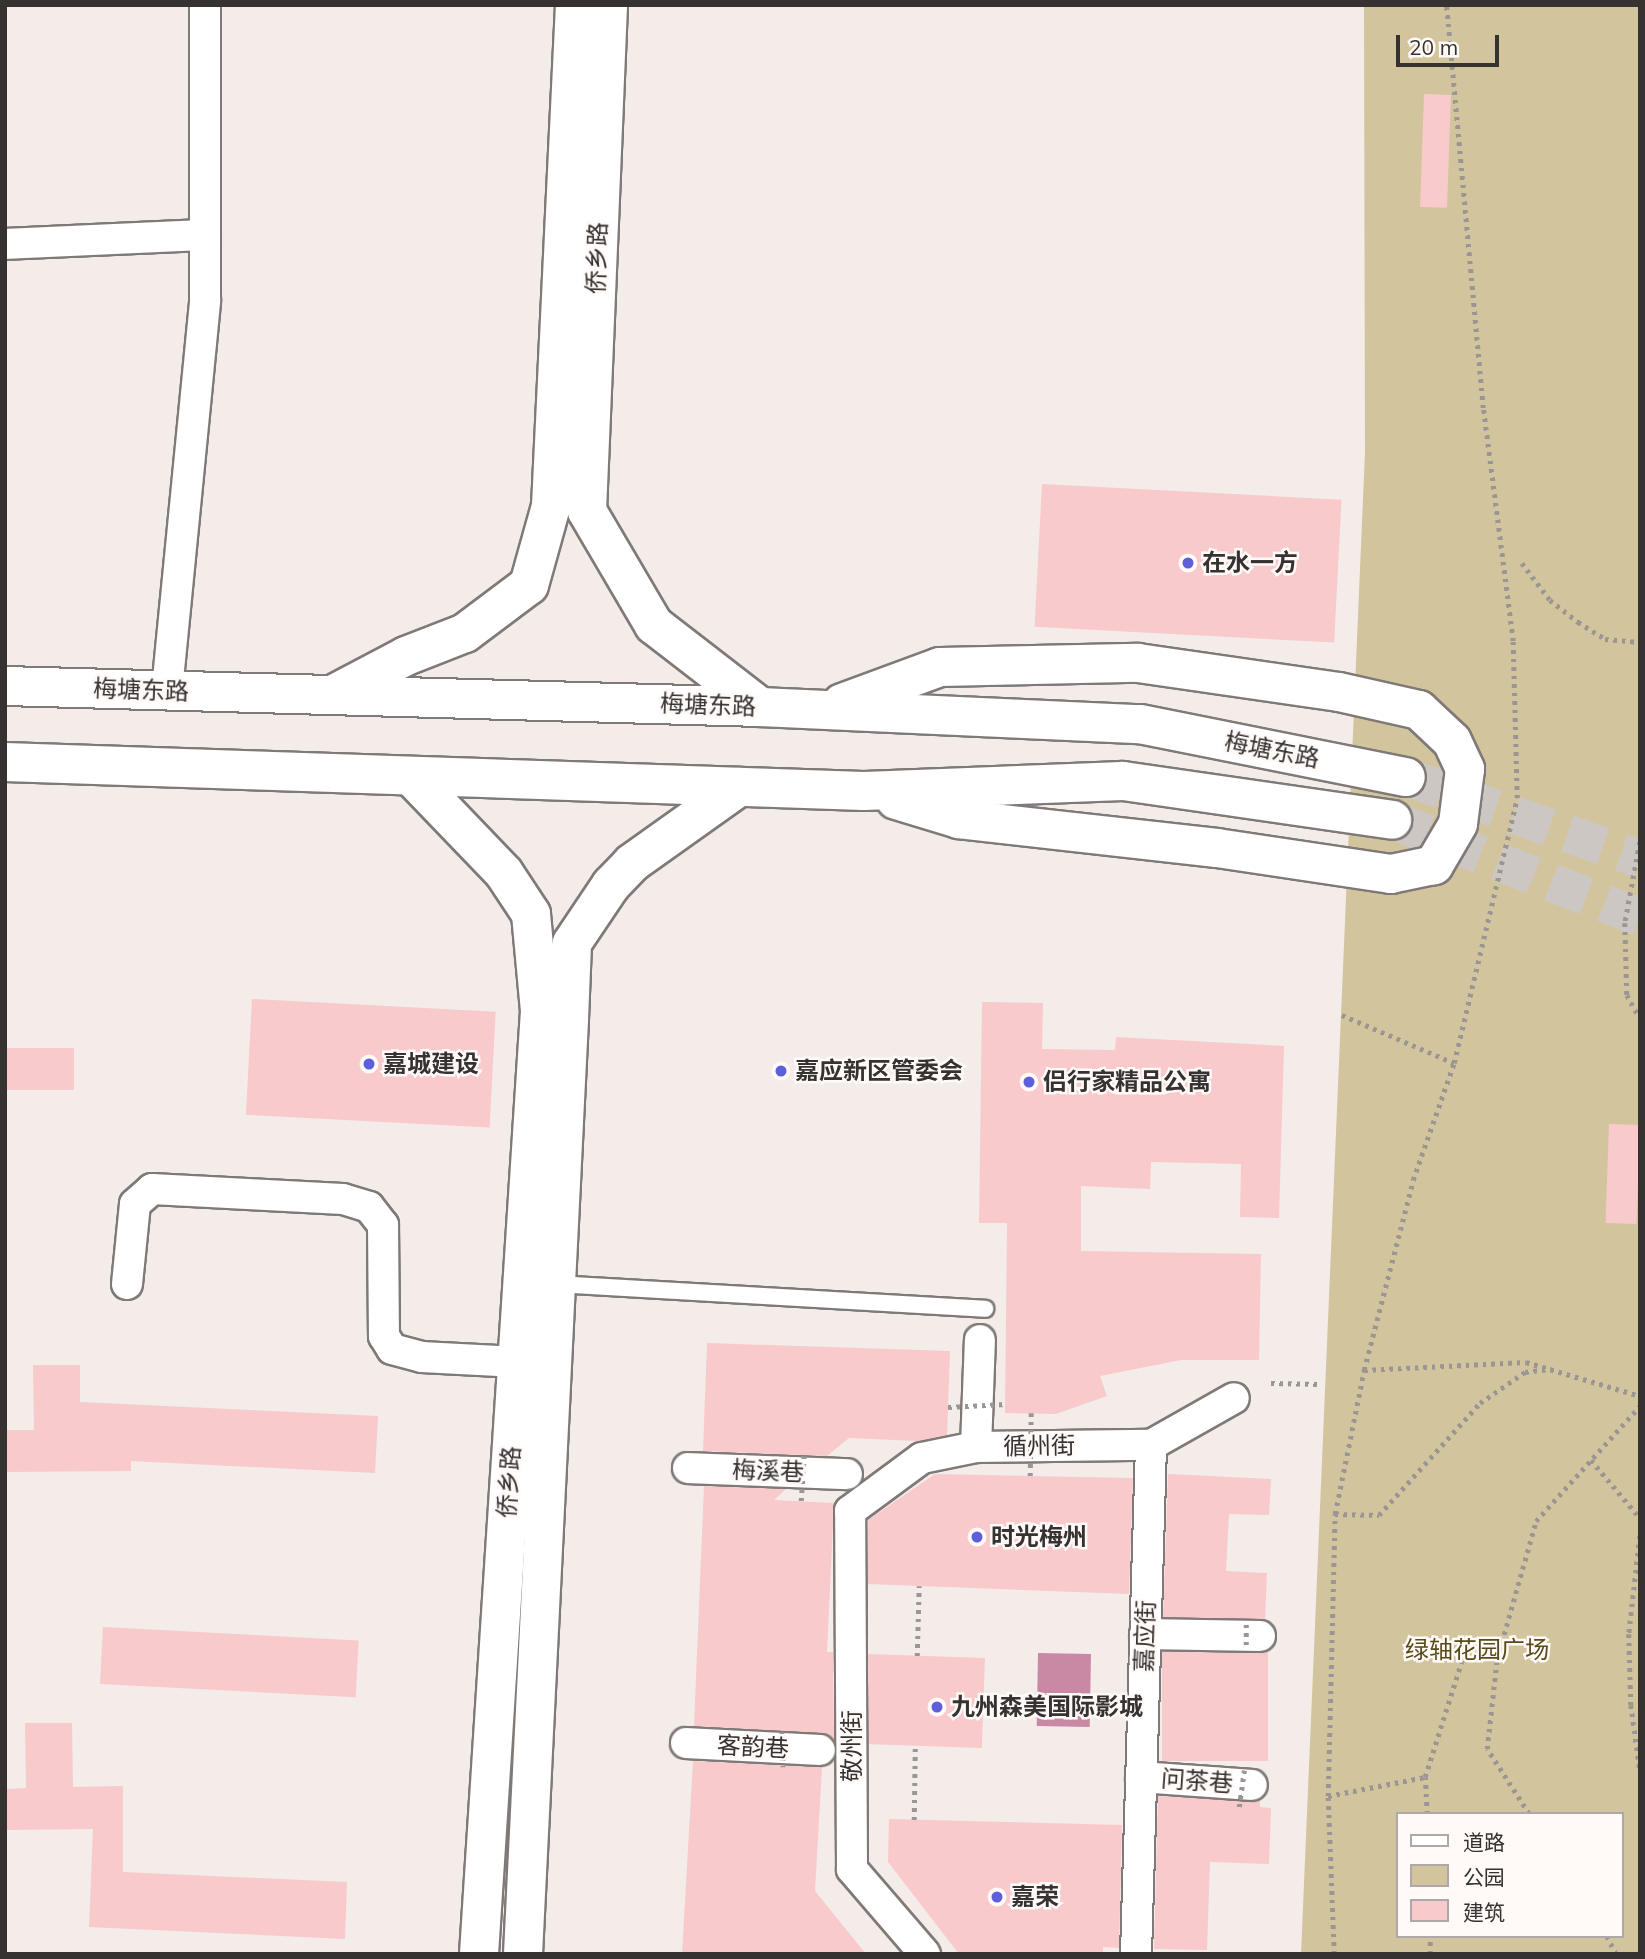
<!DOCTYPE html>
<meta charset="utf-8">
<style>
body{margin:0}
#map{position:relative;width:1645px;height:1959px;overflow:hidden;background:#f3ece9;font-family:Mulish,"Noto Sans SC",sans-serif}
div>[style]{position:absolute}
.green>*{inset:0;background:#d2c49c}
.water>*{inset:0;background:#c989a4;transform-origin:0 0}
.building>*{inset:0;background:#f8cacb;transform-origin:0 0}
.primary-tunnel>*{height:38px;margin-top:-19px;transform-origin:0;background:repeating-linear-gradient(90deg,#cdc7c4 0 38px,transparent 0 57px)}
.path>*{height:4.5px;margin-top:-2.25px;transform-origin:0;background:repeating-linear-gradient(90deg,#9b9694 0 3.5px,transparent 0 8.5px)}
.roads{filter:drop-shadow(2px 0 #7f7977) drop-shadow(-2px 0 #7f7977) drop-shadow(0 2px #7f7977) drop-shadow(0 -2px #7f7977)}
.lane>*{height:16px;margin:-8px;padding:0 8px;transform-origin:8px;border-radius:8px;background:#fff}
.street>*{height:30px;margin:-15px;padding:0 15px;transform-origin:15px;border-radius:15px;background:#fff}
.secondary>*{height:38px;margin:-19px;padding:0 19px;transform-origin:19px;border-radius:19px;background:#fff}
.primary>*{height:38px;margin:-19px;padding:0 19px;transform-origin:19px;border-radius:19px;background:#fff}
.path-bridge>*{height:4.5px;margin-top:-2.25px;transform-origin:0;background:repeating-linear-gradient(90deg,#9b9694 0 3.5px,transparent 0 8.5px)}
.dots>*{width:19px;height:19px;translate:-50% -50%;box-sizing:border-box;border:4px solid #fff9f7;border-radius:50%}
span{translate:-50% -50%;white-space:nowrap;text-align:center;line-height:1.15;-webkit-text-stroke:5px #fff9f7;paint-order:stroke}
.street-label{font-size:24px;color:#353231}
.poi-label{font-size:24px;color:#353231;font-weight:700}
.left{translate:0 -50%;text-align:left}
.park-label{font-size:24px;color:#594a19}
.frame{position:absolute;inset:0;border:7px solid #353231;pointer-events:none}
.legend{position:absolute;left:1396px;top:1812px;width:228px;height:126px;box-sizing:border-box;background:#fff9f7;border:2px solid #aea9a8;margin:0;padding:9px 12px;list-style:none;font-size:21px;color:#353231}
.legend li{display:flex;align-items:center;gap:14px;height:35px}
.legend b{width:35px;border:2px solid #aea9a8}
.scale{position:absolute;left:1396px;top:35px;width:103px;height:32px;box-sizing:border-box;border:4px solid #353231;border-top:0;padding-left:9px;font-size:21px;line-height:24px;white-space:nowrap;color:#353231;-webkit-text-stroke:5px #fff9f7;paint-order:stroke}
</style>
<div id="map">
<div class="green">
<i style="clip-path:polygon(evenodd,1364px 5px,1640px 5px,1640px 1954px,1301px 1954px,1365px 452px,1364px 5px,1398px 1814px,1622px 1814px,1622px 1936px,1398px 1936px,1398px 1814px)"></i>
</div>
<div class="water">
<i style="left:1038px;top:1653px;width:53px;height:73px;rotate:1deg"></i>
</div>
<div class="building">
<i style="left:1424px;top:94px;width:27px;height:113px;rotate:2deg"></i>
<i style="left:1042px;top:484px;width:300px;height:143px;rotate:3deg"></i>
<i style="left:252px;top:999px;width:244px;height:116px;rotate:3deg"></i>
<i style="clip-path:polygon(982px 1002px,1043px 1003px,1042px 1049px,1115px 1050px,1116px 1037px,1284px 1046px,1279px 1218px,1240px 1217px,1241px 1164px,1151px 1162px,1150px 1189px,1081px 1186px,1081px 1251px,1261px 1254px,1259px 1360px,1181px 1360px,1100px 1376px,1107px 1396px,1056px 1414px,1005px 1413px,1007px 1223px,979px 1223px)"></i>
<i style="left:74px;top:1048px;width:42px;height:69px;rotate:90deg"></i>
<i style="left:1609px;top:1124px;width:31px;height:99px;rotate:2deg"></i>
<i style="clip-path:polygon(707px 1343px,950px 1351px,947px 1435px,918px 1441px,849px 1438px,827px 1456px,703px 1451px)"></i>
<i style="clip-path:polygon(33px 1365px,80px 1365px,80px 1402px,378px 1416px,375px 1473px,131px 1461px,131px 1471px,5px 1472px,5px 1430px,34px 1430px)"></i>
<i style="clip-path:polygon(935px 1474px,1133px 1478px,1129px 1594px,868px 1584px,868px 1520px)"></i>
<i style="clip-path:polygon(1168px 1474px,1271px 1479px,1269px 1515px,1229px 1514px,1226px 1571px,1267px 1573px,1265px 1620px,1163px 1617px)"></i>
<i style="clip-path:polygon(704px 1486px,786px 1489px,774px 1500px,834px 1503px,827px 1652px,833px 1652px,834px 1740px,821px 1733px,694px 1726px)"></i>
<i style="left:103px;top:1627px;width:256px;height:57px;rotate:3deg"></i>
<i style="left:1162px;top:1652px;width:106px;height:109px"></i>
<i style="left:868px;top:1654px;width:117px;height:90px;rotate:2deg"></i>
<i style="clip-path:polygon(25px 1723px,72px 1723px,73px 1787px,123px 1786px,123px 1872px,347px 1882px,345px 1939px,89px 1927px,93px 1829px,5px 1830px,5px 1789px,26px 1788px)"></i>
<i style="clip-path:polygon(693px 1761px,822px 1767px,815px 1891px,866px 1954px,682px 1954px)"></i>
<i style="clip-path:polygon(1158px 1796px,1260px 1800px,1260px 1807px,1271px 1808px,1269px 1864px,1210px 1862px,1207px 1950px,1154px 1949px)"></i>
<i style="clip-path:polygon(889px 1819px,1122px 1825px,1119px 1948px,1103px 1947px,1103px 1954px,959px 1954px,888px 1862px)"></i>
</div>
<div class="primary-tunnel">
<i style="left:1406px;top:777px;width:248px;rotate:19.3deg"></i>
<i style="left:1392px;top:820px;width:266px;rotate:21.4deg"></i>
</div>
<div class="path">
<i style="left:1522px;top:563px;width:46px;rotate:52.9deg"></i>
<i style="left:1550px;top:600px;width:36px;rotate:38deg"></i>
<i style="left:1578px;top:622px;width:32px;rotate:32deg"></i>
<i style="left:1605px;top:639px;width:35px;rotate:5deg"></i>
<i style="left:1640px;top:842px;width:82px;rotate:100.5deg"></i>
<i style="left:1625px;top:923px;width:72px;rotate:88.4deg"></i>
<i style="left:1627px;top:995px;width:26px;rotate:61deg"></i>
<i style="left:1342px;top:1015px;width:122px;rotate:23.2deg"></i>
<i style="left:1364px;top:1370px;width:162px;rotate:-2.8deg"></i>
<i style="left:1526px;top:1362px;width:119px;rotate:16.6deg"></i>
<i style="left:1271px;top:1383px;width:49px;rotate:1.2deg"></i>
<i style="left:1591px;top:1460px;width:76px;rotate:49.8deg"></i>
<i style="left:1335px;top:1514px;width:44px;rotate:1.3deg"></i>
<i style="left:1379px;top:1515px;width:151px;rotate:-48deg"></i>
<i style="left:1480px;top:1403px;width:55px;rotate:-34.6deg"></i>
<i style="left:1525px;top:1372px;width:26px;rotate:-7deg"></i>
<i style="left:1640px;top:1536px;width:99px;rotate:96.4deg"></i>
<i style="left:1629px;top:1634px;width:71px;rotate:88.4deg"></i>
<i style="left:1631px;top:1705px;width:67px;rotate:82.2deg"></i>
<i style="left:917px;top:1656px;width:70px;rotate:-88.4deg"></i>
<i style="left:1328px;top:1796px;width:99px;rotate:-11.1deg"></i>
<i style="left:1427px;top:1814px;width:37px;rotate:-93deg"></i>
<i style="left:1425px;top:1777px;width:149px;rotate:-72.4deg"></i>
<i style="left:1529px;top:1814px;width:77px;rotate:-122.9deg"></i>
<i style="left:1487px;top:1749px;width:91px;rotate:-83.7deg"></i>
<i style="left:1497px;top:1659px;width:143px;rotate:-74.2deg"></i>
<i style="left:1536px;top:1521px;width:155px;rotate:-47.9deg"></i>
<i style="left:914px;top:1820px;width:74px;rotate:-89.2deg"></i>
<i style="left:1607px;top:1936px;width:20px;rotate:63deg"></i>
<i style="left:1334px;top:1954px;width:158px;rotate:-92.2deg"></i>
<i style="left:1328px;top:1796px;width:282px;rotate:-88.6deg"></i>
<i style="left:1335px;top:1514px;width:147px;rotate:-78.6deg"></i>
<i style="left:1364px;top:1370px;width:196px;rotate:-75.5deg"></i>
<i style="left:1413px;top:1180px;width:124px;rotate:-70.7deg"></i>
<i style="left:1454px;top:1063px;width:272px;rotate:-76.6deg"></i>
<i style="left:1517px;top:798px;width:157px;rotate:-91.5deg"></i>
<i style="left:1513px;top:641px;width:235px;rotate:-97.3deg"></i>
<i style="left:1483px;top:408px;width:405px;rotate:-95.2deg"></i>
<i style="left:1430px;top:1954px;width:18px;rotate:-90deg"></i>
</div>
<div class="roads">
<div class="lane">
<i style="left:555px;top:1284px;width:431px;rotate:3.3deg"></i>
</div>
<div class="street">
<i style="left:5px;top:244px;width:200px;rotate:-2.6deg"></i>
<i style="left:167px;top:690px;width:391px;rotate:-84.4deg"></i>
<i style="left:205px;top:301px;width:296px;rotate:-90deg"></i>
<i style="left:127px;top:1284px;width:80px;rotate:-84.3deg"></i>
<i style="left:135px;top:1204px;width:23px;rotate:-41deg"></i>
<i style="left:152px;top:1189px;width:191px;rotate:3deg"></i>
<i style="left:343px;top:1199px;width:27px;rotate:17deg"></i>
<i style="left:369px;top:1207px;width:23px;rotate:52deg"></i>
<i style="left:383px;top:1225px;width:111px;rotate:89.5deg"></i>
<i style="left:384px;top:1336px;width:15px;rotate:58deg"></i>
<i style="left:392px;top:1349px;width:31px;rotate:15deg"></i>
<i style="left:422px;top:1357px;width:95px;rotate:3deg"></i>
<i style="left:976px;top:1447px;width:107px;rotate:-87.9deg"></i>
<i style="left:688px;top:1468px;width:159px;rotate:2.2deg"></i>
<i style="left:1145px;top:1634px;width:115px;rotate:1deg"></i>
<i style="left:686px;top:1743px;width:134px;rotate:3deg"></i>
<i style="left:1141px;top:1777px;width:111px;rotate:4.1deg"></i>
<i style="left:925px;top:1954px;width:112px;rotate:-130.7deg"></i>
<i style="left:852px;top:1869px;width:358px;rotate:-90.3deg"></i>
<i style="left:850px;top:1511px;width:89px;rotate:-36.4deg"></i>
<i style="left:922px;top:1458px;width:55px;rotate:-11.5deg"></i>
<i style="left:976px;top:1447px;width:175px;rotate:-0.7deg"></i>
<i style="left:1151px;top:1445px;width:95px;rotate:-29.5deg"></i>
<i style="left:1136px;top:1954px;width:509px;rotate:-88.31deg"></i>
</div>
<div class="secondary">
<i style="left:551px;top:506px;width:502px;rotate:-87.26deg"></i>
<i style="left:587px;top:511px;width:506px;rotate:-87.62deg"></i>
<i style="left:479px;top:1954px;width:945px;rotate:-86.3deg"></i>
<i style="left:523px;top:1954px;width:936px;rotate:-87.18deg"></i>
</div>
<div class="primary">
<i style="left:587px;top:511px;width:132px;rotate:59.6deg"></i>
<i style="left:654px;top:625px;width:134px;rotate:37.7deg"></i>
<i style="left:5px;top:686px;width:755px;rotate:1.59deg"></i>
<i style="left:760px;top:707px;width:380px;rotate:2.6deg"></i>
<i style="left:1140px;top:724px;width:271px;rotate:11.3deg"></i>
<i style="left:334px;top:694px;width:81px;rotate:-27.8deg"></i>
<i style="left:406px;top:656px;width:63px;rotate:-21.3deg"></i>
<i style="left:465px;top:633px;width:80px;rotate:-36.9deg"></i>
<i style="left:529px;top:585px;width:82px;rotate:-74.4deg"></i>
<i style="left:842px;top:703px;width:104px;rotate:-20.2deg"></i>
<i style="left:940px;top:667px;width:198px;rotate:-1.2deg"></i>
<i style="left:1138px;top:663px;width:203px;rotate:8.2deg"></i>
<i style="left:1339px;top:692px;width:82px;rotate:12.7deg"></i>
<i style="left:1419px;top:710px;width:45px;rotate:43.2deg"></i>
<i style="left:1452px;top:741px;width:31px;rotate:65deg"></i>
<i style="left:1465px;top:769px;width:55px;rotate:97.3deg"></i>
<i style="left:1458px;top:824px;width:48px;rotate:120.3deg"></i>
<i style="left:1434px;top:865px;width:44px;rotate:168.2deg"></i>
<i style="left:1391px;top:874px;width:176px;rotate:-171.5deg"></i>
<i style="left:1217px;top:848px;width:260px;rotate:-173.6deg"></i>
<i style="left:959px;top:819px;width:66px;rotate:-163.2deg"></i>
<i style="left:5px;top:762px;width:859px;rotate:1.93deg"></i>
<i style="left:864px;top:791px;width:259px;rotate:-2.2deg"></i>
<i style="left:1123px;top:781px;width:272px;rotate:8.2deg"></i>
<i style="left:411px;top:776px;width:134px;rotate:46.2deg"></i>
<i style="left:504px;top:873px;width:49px;rotate:56.6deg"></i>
<i style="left:531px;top:914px;width:97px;rotate:84.7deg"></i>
<i style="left:569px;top:1019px;width:76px;rotate:-87.7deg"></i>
<i style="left:572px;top:943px;width:70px;rotate:-56.1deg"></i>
<i style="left:611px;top:885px;width:30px;rotate:-46deg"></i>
<i style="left:632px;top:863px;width:131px;rotate:-35.4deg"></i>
</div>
</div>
<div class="path-bridge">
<i style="left:948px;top:1407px;width:57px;rotate:-3deg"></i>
<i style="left:1030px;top:1476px;width:63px;rotate:-89.1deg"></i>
<i style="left:801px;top:1501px;width:45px;rotate:-86.2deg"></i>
<i style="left:1246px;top:1645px;width:21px;rotate:-90deg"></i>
<i style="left:782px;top:1732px;width:35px;rotate:88deg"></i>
<i style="left:1239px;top:1807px;width:37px;rotate:-82deg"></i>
</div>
<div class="dots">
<i style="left:1188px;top:563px;background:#5d60d8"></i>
<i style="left:369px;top:1064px;background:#5d60d8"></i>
<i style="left:781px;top:1071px;background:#5d60d8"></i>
<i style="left:1029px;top:1082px;background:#5d60d8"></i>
<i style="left:977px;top:1537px;background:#5d60d8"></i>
<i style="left:937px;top:1707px;background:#5d60d8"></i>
<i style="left:997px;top:1897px;background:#5d60d8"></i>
</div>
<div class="street-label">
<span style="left:597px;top:258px;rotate:-88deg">侨乡路</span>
<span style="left:141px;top:690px;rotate:2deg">梅塘东路</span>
<span style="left:708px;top:705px;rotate:2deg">梅塘东路</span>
<span style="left:1272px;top:750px;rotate:11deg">梅塘东路</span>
<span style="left:1039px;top:1446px;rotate:-1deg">循州街</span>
<span style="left:768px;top:1471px;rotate:2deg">梅溪巷</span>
<span style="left:509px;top:1482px;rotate:-86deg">侨乡路</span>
<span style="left:1145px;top:1636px;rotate:-88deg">嘉应街</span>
<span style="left:852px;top:1746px;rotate:-90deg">敬州街</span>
<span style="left:753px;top:1747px;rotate:3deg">客韵巷</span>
<span style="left:1197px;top:1781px;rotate:4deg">问茶巷</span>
</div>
<div class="poi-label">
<span class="left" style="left:1202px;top:563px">在水一方</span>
<span class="left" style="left:383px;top:1064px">嘉城建设</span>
<span class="left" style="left:795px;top:1071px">嘉应新区管委会</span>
<span class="left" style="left:1043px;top:1082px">侣行家精品公寓</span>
<span class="left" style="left:991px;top:1537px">时光梅州</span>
<span class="left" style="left:951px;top:1707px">九州森美国际影城</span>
<span class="left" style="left:1011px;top:1897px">嘉荣</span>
</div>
<div class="park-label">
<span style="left:1477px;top:1650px">绿轴花园广场</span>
</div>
<div class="frame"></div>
<ul class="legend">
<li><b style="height:9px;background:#fff"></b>道路</li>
<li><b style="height:19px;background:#d2c49c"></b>公园</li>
<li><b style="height:19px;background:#f8cacb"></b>建筑</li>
</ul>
<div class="scale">20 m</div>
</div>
